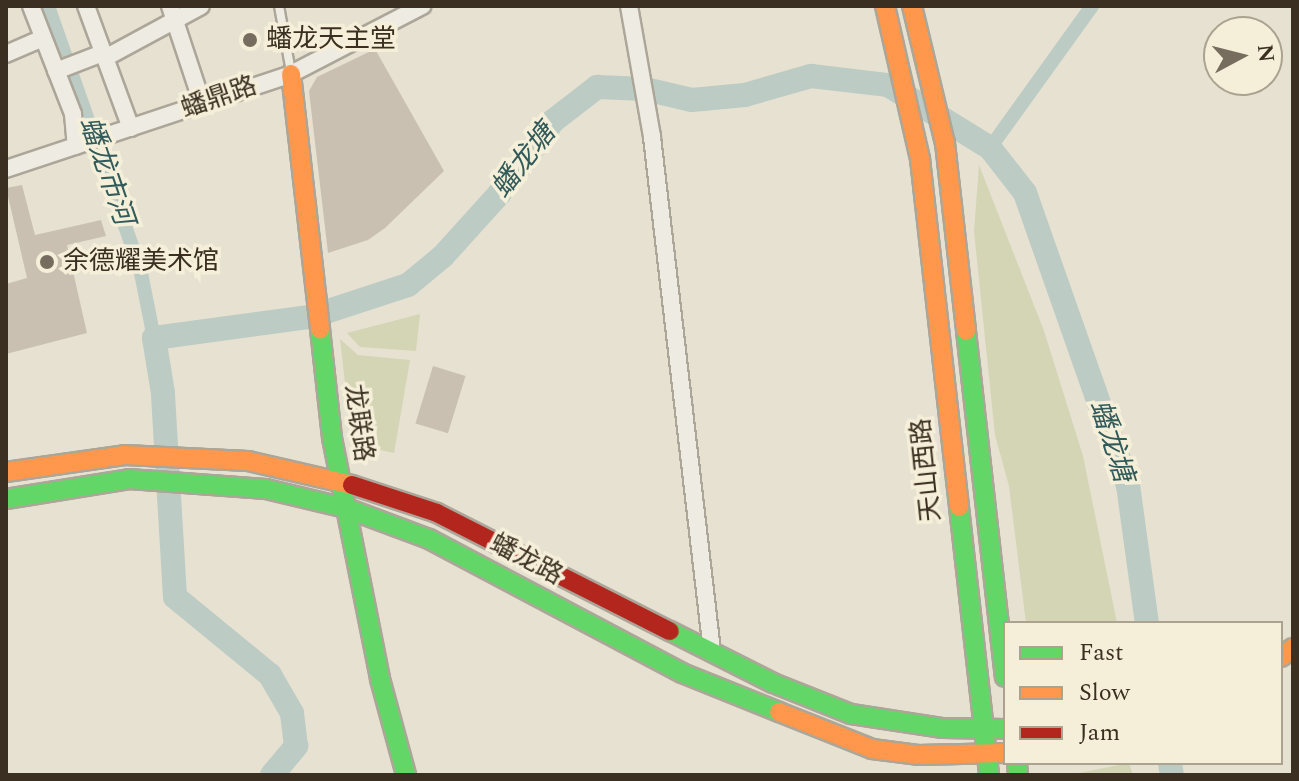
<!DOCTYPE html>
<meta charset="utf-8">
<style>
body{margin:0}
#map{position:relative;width:1299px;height:781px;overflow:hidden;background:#e6e1d1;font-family:Spectral,"Noto Sans SC",serif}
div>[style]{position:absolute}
.green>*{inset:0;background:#d3d5b4}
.canal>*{height:14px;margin:-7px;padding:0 7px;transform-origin:7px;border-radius:7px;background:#bccbc3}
.river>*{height:24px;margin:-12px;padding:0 12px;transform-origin:12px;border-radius:12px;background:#bccbc3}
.building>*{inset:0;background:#cac0b2;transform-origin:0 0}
.roads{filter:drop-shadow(2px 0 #aca699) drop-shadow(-2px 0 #aca699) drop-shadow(0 2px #aca699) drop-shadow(0 -2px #aca699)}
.lane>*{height:8px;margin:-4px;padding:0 4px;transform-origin:4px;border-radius:4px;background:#eeebe3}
.street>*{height:16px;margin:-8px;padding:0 8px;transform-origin:8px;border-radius:8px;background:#eeebe3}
.fast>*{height:18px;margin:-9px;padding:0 9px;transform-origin:9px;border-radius:9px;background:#63d668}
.slow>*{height:18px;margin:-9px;padding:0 9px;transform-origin:9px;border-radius:9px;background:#ff974d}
.jam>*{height:18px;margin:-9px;padding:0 9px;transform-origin:9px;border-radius:9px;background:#b3261e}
.dots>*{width:22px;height:22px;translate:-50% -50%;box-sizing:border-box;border:4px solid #f5efd9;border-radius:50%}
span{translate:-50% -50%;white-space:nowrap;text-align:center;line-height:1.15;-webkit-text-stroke:7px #f5efd9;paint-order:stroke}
.poi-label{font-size:26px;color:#3b2f21}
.left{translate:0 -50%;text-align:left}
.street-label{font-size:26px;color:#3b2f21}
.water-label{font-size:28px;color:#315a5a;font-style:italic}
.frame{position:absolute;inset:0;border:8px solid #3b2f21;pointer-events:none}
.legend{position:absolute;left:1003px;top:621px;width:280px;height:144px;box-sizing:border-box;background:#f5efd9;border:2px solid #aba28f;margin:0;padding:10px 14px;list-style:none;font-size:24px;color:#3b2f21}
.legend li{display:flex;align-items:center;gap:16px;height:40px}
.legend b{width:40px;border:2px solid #aba28f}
.north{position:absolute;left:1203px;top:16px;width:80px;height:80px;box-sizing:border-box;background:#f5efd9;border:2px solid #aba28f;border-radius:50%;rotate:83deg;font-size:22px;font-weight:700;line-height:32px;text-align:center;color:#3b2f21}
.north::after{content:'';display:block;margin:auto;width:28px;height:36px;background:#776d5f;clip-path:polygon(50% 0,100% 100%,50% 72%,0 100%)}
</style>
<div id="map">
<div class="green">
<i style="clip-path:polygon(979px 165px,1044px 331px,1083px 456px,1117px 623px,1026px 623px,1009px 486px,995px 435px,974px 231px)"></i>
<i style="clip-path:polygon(420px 314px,416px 351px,360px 347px,347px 333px)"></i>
<i style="clip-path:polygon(340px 339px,358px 355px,410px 360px,394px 453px,358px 445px,350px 426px)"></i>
<i style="clip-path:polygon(1129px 763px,1133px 775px,1068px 775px,1069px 775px)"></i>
</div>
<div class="canal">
<i style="left:48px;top:6px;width:278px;rotate:70.7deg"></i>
<i style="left:140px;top:268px;width:71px;rotate:78.7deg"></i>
<i style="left:990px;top:148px;width:175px;rotate:-54.3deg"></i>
</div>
<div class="river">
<i style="left:1170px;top:763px;width:12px;rotate:81deg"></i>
<i style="left:272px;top:775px;width:38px;rotate:-50deg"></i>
<i style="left:296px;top:746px;width:33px;rotate:-97deg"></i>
<i style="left:292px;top:713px;width:44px;rotate:-120.1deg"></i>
<i style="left:270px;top:675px;width:123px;rotate:-140.6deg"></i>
<i style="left:175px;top:597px;width:204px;rotate:-93.4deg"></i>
<i style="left:163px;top:393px;width:56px;rotate:-99.3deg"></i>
<i style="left:154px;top:338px;width:157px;rotate:-7.7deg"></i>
<i style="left:310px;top:317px;width:103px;rotate:-18.1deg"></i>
<i style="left:408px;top:285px;width:45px;rotate:-39.6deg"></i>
<i style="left:443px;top:256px;width:84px;rotate:-47.9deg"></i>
<i style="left:499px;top:194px;width:91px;rotate:-53.5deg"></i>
<i style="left:553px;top:121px;width:56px;rotate:-37.7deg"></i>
<i style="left:597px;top:87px;width:48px;rotate:2.4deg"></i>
<i style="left:645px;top:89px;width:48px;rotate:13.2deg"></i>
<i style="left:692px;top:100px;width:53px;rotate:-5.4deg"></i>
<i style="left:745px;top:95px;width:69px;rotate:-16.1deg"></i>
<i style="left:811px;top:76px;width:78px;rotate:6.7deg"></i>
<i style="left:888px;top:85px;width:120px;rotate:31.7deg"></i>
<i style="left:990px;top:148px;width:57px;rotate:52.1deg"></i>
<i style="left:1025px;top:193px;width:310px;rotate:70.6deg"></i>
<i style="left:1128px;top:485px;width:139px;rotate:82.2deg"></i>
</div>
<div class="building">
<i style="clip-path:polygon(375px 49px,444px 171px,385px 228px,368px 240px,328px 253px,309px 91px,317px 77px)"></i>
<i style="clip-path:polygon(22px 185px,35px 235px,101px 220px,106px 236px,67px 245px,87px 333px,6px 354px,6px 284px,27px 278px,6px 188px)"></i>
<i style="left:433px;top:366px;width:34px;height:60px;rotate:17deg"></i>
</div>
<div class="roads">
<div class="lane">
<i style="left:279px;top:6px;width:67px;rotate:79.7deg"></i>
</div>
<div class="street">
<i style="left:31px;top:6px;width:116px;rotate:68.7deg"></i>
<i style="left:73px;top:114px;width:32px;rotate:85deg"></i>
<i style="left:86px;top:6px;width:130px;rotate:69.8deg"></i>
<i style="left:170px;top:6px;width:102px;rotate:71.7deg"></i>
<i style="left:629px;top:6px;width:133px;rotate:80deg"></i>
<i style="left:652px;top:137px;width:517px;rotate:83.34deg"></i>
<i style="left:6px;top:54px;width:40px;rotate:-23.4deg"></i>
<i style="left:105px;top:58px;width:109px;rotate:-28.4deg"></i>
<i style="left:56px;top:71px;width:50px;rotate:-21deg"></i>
<i style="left:6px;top:169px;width:300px;rotate:-18.4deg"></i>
<i style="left:291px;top:74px;width:148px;rotate:-27.4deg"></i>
</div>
<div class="fast">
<i style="left:320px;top:329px;width:110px;rotate:83.7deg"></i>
<i style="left:332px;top:438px;width:246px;rotate:78.7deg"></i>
<i style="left:380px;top:679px;width:99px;rotate:74.8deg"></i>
<i style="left:966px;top:331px;width:348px;rotate:83.6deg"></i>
<i style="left:6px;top:499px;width:125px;rotate:-9.2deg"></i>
<i style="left:129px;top:479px;width:137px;rotate:4.2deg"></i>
<i style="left:266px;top:489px;width:82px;rotate:13.4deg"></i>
<i style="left:346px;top:508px;width:89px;rotate:20.5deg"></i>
<i style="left:429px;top:539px;width:286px;rotate:27.9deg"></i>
<i style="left:682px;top:673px;width:105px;rotate:21.9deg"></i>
<i style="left:959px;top:507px;width:270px;rotate:83.6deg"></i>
<i style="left:670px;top:631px;width:115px;rotate:26.8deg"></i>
<i style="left:773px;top:683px;width:84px;rotate:21.7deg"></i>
<i style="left:851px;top:714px;width:93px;rotate:8.7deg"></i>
<i style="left:943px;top:728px;width:62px;rotate:0.9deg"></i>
<i style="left:1017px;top:763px;width:12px;rotate:85deg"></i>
</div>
<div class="slow">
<i style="left:885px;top:6px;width:157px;rotate:77.1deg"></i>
<i style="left:920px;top:159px;width:350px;rotate:83.6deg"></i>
<i style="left:912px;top:6px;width:141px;rotate:76.5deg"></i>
<i style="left:945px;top:143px;width:189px;rotate:83.6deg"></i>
<i style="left:291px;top:74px;width:257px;rotate:83.5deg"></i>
<i style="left:6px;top:472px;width:120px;rotate:-8.1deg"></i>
<i style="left:125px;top:455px;width:123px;rotate:2.8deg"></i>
<i style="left:248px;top:461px;width:107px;rotate:13deg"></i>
<i style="left:1281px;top:657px;width:15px;rotate:-37deg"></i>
<i style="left:779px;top:712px;width:100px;rotate:21.7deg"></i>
<i style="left:872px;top:749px;width:46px;rotate:7.4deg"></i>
<i style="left:918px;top:755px;width:87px;rotate:-1.3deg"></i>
</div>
<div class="jam">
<i style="left:352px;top:485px;width:89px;rotate:18.2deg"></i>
<i style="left:437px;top:513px;width:261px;rotate:26.9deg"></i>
</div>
</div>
<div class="dots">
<i style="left:250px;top:40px;background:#776d5f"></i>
<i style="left:47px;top:262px;background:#776d5f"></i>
</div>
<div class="poi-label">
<span class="left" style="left:266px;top:40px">蟠龙天主堂</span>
<span class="left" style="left:63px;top:262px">余德耀美术馆</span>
</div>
<div class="street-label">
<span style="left:219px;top:98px;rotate:-19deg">蟠鼎路</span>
<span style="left:358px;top:423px;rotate:82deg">龙联路</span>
<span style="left:927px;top:470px;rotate:-96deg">天山西路</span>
<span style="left:526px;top:560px;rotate:28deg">蟠龙路</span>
</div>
<div class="water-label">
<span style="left:524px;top:161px;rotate:-52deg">蟠龙塘</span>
<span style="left:106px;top:171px;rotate:71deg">蟠龙市河</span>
<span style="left:1111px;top:441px;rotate:72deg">蟠龙塘</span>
</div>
<div class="frame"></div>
<ul class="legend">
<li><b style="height:10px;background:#63d668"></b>Fast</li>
<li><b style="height:10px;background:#ff974d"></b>Slow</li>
<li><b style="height:10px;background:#b3261e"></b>Jam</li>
</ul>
<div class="north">N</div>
</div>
